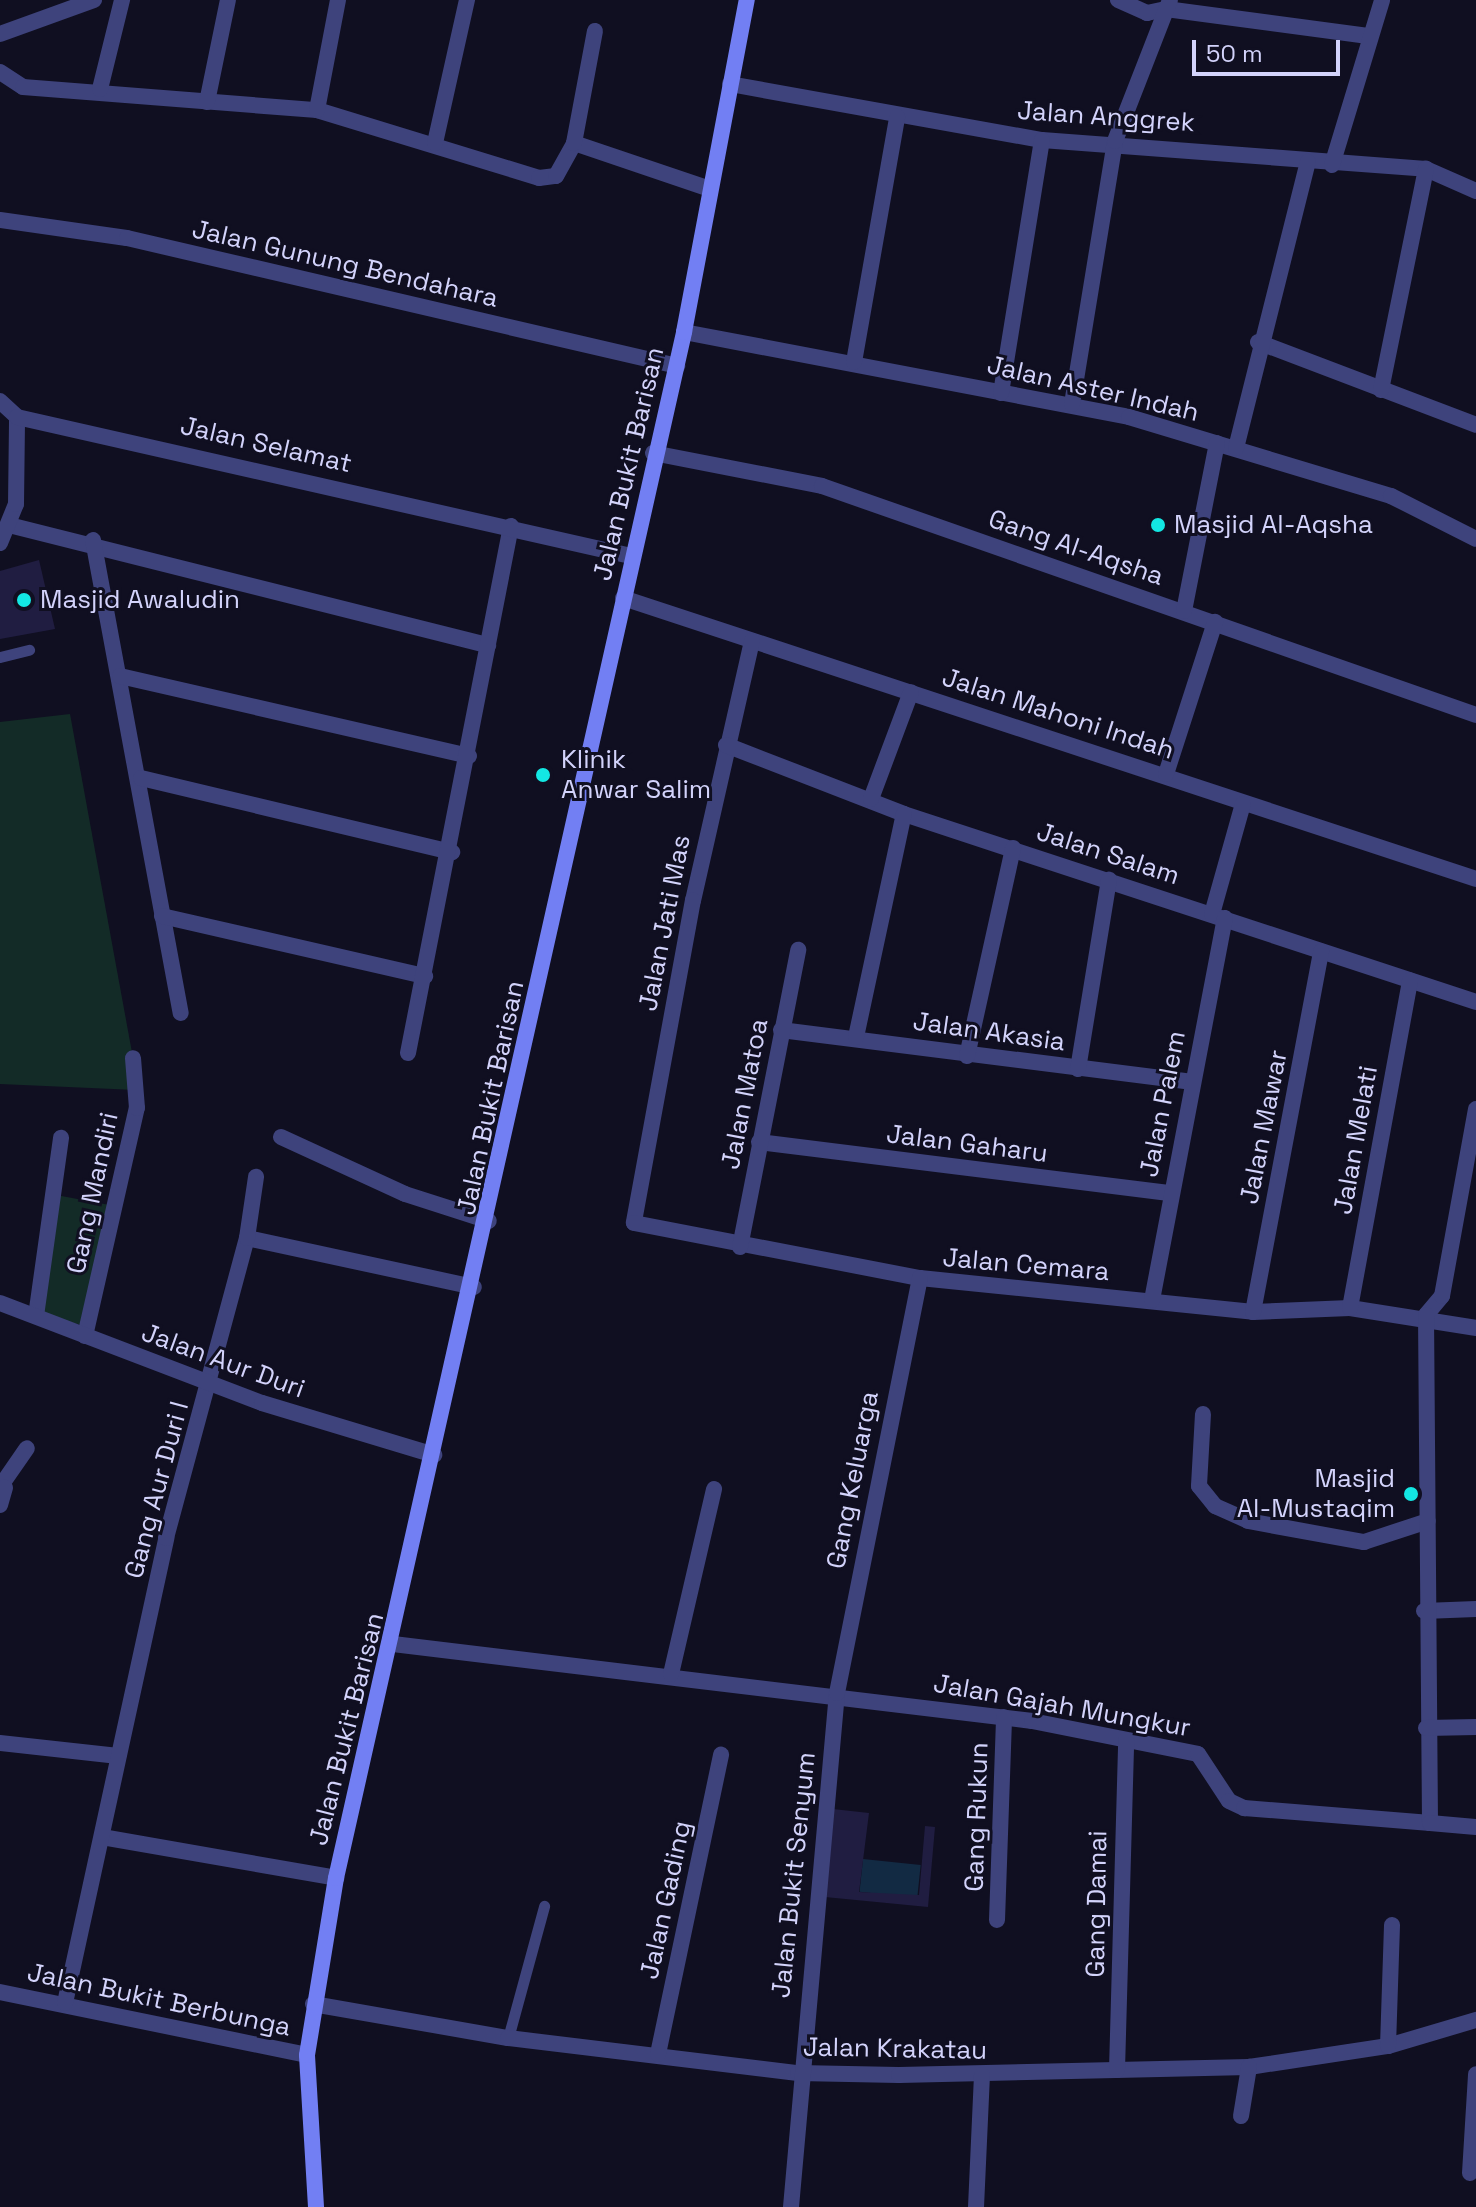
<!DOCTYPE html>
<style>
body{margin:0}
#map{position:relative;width:1476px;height:2207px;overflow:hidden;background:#100f21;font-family:"Space Grotesk",sans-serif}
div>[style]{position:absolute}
.green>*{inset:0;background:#132b27}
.water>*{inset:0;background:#122a43;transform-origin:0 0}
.building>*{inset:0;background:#201d41}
.service>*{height:11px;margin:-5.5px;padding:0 5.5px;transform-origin:5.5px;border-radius:5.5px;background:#3e437c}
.minor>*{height:16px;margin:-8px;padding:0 8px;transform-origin:8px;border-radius:8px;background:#3e437c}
.tertiary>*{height:16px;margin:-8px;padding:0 8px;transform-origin:8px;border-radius:8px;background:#3e437c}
.secondary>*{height:16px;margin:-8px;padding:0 8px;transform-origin:8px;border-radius:8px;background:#727ff3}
.dots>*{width:22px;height:22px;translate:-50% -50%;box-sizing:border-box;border:4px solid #100f21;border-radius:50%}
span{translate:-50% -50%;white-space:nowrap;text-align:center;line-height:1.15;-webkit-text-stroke:6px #100f21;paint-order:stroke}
.street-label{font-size:26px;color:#d3d3fb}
.poi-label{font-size:26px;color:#d3d3fb}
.left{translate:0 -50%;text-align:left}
.right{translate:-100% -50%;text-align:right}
.scale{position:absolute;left:1192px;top:40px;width:148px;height:36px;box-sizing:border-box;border:4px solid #d3d3fb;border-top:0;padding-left:10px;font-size:24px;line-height:28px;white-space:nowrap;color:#d3d3fb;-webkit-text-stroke:6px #100f21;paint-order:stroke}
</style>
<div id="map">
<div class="green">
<i style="clip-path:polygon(70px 714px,133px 1058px,136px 1090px,0 1084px,0 722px)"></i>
<i style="clip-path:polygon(56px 1195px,115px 1206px,85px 1326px,37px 1313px)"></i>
</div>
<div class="water">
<i style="left:863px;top:1859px;width:58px;height:33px;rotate:6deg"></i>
</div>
<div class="building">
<i style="clip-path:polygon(39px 560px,55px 629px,0 639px,0 571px)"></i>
<i style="clip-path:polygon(833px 1809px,869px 1813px,859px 1892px,919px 1895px,925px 1826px,935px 1827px,928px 1907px,825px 1897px)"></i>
</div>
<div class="service">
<i style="left:0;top:657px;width:30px;rotate:-14deg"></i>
<i style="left:508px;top:2038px;width:137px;rotate:-74.7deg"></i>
</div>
<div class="minor">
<i style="left:1118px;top:0;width:32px;rotate:24deg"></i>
<i style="left:1147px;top:13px;width:19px;rotate:-12deg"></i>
<i style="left:1166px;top:9px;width:204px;rotate:7.6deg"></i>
<i style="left:0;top:34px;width:100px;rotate:-19.9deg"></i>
<i style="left:0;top:72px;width:27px;rotate:33deg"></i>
<i style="left:23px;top:87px;width:295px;rotate:4.5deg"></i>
<i style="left:317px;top:110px;width:232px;rotate:17deg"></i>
<i style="left:539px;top:178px;width:17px;rotate:-7deg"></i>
<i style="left:556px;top:176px;width:38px;rotate:-61deg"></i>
<i style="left:574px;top:143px;width:140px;rotate:18.7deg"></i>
<i style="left:730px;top:84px;width:317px;rotate:10.2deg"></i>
<i style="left:1042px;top:140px;width:385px;rotate:4.3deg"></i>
<i style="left:1426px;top:169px;width:55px;rotate:23.7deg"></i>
<i style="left:100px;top:89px;width:92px;rotate:-76.1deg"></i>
<i style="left:207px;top:102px;width:104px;rotate:-78.4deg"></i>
<i style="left:317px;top:110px;width:112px;rotate:-79.2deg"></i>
<i style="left:435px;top:143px;width:147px;rotate:-77.4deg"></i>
<i style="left:574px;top:143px;width:114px;rotate:-79.4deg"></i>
<i style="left:1332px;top:165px;width:172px;rotate:-73.1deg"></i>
<i style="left:0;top:220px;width:128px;rotate:8.1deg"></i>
<i style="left:127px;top:238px;width:565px;rotate:13.1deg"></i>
<i style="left:684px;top:332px;width:453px;rotate:10.8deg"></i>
<i style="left:1129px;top:417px;width:274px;rotate:16.8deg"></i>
<i style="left:1391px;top:496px;width:95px;rotate:26.8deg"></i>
<i style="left:1258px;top:342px;width:233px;rotate:20.8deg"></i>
<i style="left:854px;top:362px;width:249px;rotate:-80deg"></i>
<i style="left:1381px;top:390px;width:226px;rotate:-78.5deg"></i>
<i style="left:1001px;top:393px;width:256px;rotate:-80.8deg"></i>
<i style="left:0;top:401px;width:23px;rotate:43deg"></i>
<i style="left:1072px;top:404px;width:266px;rotate:-80.7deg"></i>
<i style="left:1115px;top:141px;width:151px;rotate:-68.7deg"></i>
<i style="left:1236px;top:448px;width:295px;rotate:-75.9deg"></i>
<i style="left:653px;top:453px;width:172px;rotate:11deg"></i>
<i style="left:822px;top:486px;width:693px;rotate:19.3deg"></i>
<i style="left:13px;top:526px;width:490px;rotate:14.1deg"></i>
<i style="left:93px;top:540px;width:481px;rotate:79.5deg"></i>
<i style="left:623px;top:598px;width:898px;rotate:18.23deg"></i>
<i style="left:1184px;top:611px;width:171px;rotate:-78.9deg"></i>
<i style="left:752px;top:641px;width:266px;rotate:102.8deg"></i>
<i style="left:693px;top:900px;width:328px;rotate:100.4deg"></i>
<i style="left:634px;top:1223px;width:291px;rotate:10.9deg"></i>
<i style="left:920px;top:1278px;width:335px;rotate:5.8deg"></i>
<i style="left:1253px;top:1312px;width:97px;rotate:-2.4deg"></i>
<i style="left:1350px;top:1308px;width:128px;rotate:9deg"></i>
<i style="left:120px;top:676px;width:358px;rotate:12.9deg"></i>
<i style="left:726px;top:745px;width:191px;rotate:21.2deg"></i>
<i style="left:904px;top:814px;width:602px;rotate:18.19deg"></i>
<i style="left:1166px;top:774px;width:160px;rotate:-72.1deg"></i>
<i style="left:141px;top:778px;width:320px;rotate:13.4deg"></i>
<i style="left:871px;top:799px;width:114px;rotate:-69.5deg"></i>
<i style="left:1212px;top:914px;width:114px;rotate:-74.3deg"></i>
<i style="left:162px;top:916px;width:270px;rotate:12.9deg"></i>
<i style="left:781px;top:1030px;width:413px;rotate:7.2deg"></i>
<i style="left:856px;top:1037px;width:228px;rotate:-77.9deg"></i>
<i style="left:408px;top:1053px;width:537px;rotate:-78.94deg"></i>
<i style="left:967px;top:1056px;width:213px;rotate:-77.5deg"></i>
<i style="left:1078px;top:1069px;width:192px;rotate:-80.7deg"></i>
<i style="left:281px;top:1137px;width:136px;rotate:24.7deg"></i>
<i style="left:405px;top:1194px;width:88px;rotate:17.8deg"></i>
<i style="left:759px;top:1142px;width:413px;rotate:7.1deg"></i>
<i style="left:247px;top:1238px;width:232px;rotate:12.2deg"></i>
<i style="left:740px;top:1247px;width:303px;rotate:-78.9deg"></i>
<i style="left:1152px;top:1300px;width:389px;rotate:-79.2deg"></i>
<i style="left:1350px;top:1308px;width:333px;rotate:-79.6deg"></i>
<i style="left:1253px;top:1312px;width:367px;rotate:-79.3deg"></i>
<i style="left:1426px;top:1315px;width:25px;rotate:-50deg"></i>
<i style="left:1442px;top:1296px;width:190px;rotate:-79.7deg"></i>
<i style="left:36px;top:1316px;width:180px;rotate:-82deg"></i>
<i style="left:85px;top:1336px;width:234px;rotate:-77.2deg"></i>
<i style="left:137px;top:1108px;width:50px;rotate:-94.6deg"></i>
<i style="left:1203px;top:1414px;width:72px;rotate:93.2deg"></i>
<i style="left:1199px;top:1486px;width:26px;rotate:51deg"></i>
<i style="left:1215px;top:1506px;width:36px;rotate:24deg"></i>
<i style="left:1248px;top:1521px;width:118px;rotate:10.3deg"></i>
<i style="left:1364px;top:1542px;width:67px;rotate:-18.2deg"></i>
<i style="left:0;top:1487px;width:47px;rotate:-55.3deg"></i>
<i style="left:0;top:1505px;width:18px;rotate:-74deg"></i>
<i style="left:1424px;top:1611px;width:52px;rotate:-2.2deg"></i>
<i style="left:393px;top:1644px;width:644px;rotate:6.87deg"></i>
<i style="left:1032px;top:1721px;width:169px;rotate:11.2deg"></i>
<i style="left:1198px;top:1754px;width:56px;rotate:56.6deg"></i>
<i style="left:1229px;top:1801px;width:17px;rotate:25deg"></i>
<i style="left:1244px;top:1808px;width:187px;rotate:4.6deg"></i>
<i style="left:1430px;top:1823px;width:508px;rotate:-90.45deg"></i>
<i style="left:671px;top:1674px;width:190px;rotate:-76.9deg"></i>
<i style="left:1426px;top:1728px;width:50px;rotate:-1.1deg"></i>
<i style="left:0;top:1743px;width:119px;rotate:6.3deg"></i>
<i style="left:1430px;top:1823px;width:46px;rotate:5deg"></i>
<i style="left:102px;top:1837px;width:238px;rotate:9.9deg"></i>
<i style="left:997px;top:1920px;width:203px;rotate:-88deg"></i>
<i style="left:0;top:1992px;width:313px;rotate:11.6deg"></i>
<i style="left:65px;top:2003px;width:476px;rotate:-77.7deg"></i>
<i style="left:166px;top:1538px;width:311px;rotate:-74.9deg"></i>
<i style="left:247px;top:1238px;width:62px;rotate:-81.6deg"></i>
<i style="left:313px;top:2004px;width:198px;rotate:9.9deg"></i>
<i style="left:508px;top:2038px;width:292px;rotate:6.9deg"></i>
<i style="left:798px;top:2073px;width:101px;rotate:1.1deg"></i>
<i style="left:899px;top:2075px;width:350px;rotate:-1.3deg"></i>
<i style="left:1249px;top:2067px;width:141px;rotate:-8.6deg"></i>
<i style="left:1388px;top:2046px;width:92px;rotate:-16.5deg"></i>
<i style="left:1388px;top:2046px;width:121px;rotate:-88.1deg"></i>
<i style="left:658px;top:2054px;width:306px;rotate:-78.1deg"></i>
<i style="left:1117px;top:2070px;width:330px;rotate:-88.4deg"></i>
<i style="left:1241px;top:2116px;width:50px;rotate:-80.7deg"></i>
<i style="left:1470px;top:2173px;width:99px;rotate:-86.5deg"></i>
<i style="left:791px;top:2207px;width:516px;rotate:-84.89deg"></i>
<i style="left:837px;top:1693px;width:423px;rotate:-78.7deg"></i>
<i style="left:976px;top:2207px;width:132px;rotate:-87.4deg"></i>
</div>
<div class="tertiary">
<i style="left:0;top:543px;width:42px;rotate:-67.7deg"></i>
<i style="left:16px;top:504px;width:87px;rotate:-89.3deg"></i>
<i style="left:17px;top:417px;width:630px;rotate:12.76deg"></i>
<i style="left:0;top:1303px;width:280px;rotate:20.9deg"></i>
<i style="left:262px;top:1403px;width:180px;rotate:16.8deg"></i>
</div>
<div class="secondary">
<i style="left:316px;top:2207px;width:152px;rotate:-93.4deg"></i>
<i style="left:307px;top:2055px;width:179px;rotate:-80.7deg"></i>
<i style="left:336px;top:1878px;width:1585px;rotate:-77.31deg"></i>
<i style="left:684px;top:332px;width:338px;rotate:-79.3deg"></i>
</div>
<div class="dots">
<i style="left:1158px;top:525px;background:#13e7e3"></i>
<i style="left:24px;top:600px;background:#13e7e3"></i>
<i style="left:543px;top:775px;background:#13e7e3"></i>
<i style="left:1411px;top:1494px;background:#13e7e3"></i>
</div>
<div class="street-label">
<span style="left:1106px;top:117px;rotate:4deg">Jalan Anggrek</span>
<span style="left:345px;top:264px;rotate:13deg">Jalan Gunung Bendahara</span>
<span style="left:1093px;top:389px;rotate:13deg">Jalan Aster Indah</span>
<span style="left:266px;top:445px;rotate:13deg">Jalan Selamat</span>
<span style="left:629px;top:464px;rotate:-77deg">Jalan Bukit Barisan</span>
<span style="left:1076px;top:548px;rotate:19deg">Gang Al-Aqsha</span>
<span style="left:1058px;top:714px;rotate:18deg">Jalan Mahoni Indah</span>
<span style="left:1108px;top:854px;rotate:18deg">Jalan Salam</span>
<span style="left:665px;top:923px;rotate:-79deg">Jalan Jati Mas</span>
<span style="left:989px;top:1032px;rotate:8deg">Jalan Akasia</span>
<span style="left:745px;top:1094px;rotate:-79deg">Jalan Matoa</span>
<span style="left:491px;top:1098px;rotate:-78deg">Jalan Bukit Barisan</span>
<span style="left:1163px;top:1104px;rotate:-79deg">Jalan Palem</span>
<span style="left:1264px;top:1127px;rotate:-79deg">Jalan Mawar</span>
<span style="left:1356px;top:1140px;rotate:-80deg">Jalan Melati</span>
<span style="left:967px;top:1144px;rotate:7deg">Jalan Gaharu</span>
<span style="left:93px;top:1193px;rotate:-78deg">Gang Mandiri</span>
<span style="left:1026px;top:1265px;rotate:5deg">Jalan Cemara</span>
<span style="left:223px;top:1361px;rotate:20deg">Jalan Aur Duri</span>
<span style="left:853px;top:1480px;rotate:-79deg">Gang Keluarga</span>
<span style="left:157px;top:1490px;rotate:-75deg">Gang Aur Duri I</span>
<span style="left:1062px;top:1706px;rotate:10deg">Jalan Gajah Mungkur</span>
<span style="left:347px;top:1729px;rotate:-76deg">Jalan Bukit Barisan</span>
<span style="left:977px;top:1817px;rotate:-88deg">Gang Rukun</span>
<span style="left:794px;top:1875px;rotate:-84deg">Jalan Bukit Senyum</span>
<span style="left:666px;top:1900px;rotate:-78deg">Jalan Gading</span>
<span style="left:1097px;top:1904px;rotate:-89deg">Gang Damai</span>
<span style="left:159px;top:2000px;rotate:12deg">Jalan Bukit Berbunga</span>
<span style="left:895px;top:2049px;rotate:1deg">Jalan Krakatau</span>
</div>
<div class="poi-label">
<span class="left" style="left:1174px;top:525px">Masjid Al-Aqsha</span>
<span class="left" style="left:40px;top:600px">Masjid Awaludin</span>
<span class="left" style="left:561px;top:775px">Klinik<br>Anwar Salim</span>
<span class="right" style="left:1395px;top:1494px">Masjid<br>Al-Mustaqim</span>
</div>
<div class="scale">50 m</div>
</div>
